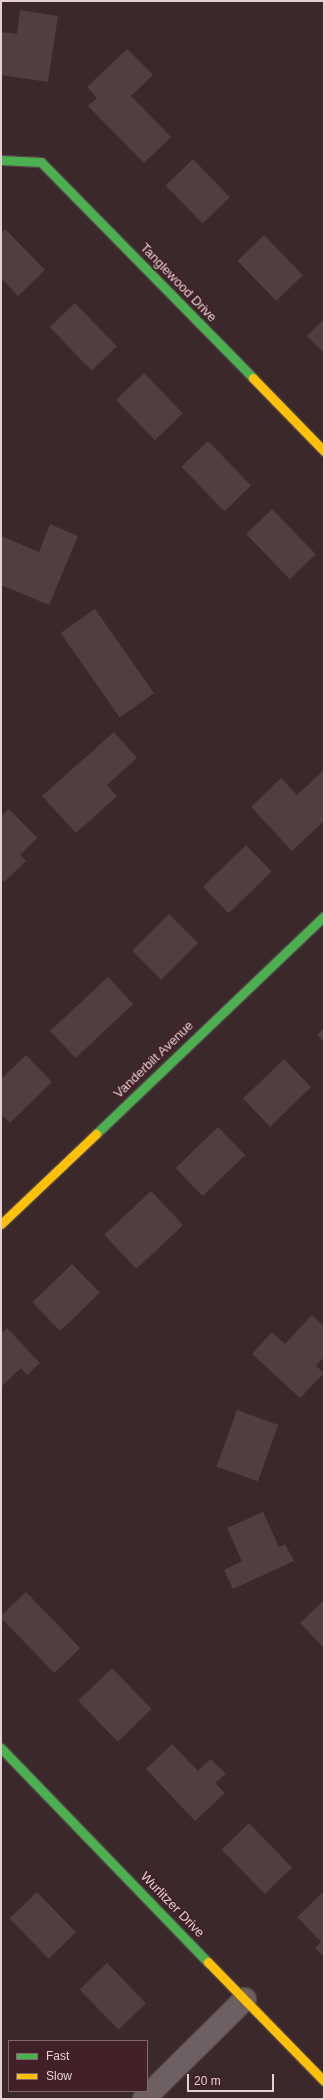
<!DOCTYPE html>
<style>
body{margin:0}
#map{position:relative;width:325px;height:2100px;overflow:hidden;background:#3a282b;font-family:Helvetica,sans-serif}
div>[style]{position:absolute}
.building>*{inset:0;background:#513f3f;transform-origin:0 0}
.roads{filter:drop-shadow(1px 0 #534447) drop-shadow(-1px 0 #534447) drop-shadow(0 1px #534447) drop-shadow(0 -1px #534447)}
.street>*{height:22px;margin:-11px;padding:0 11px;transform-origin:11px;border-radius:11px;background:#6e6062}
.fast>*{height:9px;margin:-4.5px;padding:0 4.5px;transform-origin:4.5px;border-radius:4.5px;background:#4caf50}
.slow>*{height:9px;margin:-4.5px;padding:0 4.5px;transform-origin:4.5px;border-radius:4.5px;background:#ffc107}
span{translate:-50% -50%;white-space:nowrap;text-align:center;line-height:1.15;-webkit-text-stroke:3.5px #412127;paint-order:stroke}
.street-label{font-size:13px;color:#e6d0d3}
.frame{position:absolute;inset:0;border:2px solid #e6d0d3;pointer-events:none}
.legend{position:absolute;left:8px;top:2040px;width:140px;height:52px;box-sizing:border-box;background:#412127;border:1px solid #83676c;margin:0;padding:5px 7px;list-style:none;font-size:12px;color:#e6d0d3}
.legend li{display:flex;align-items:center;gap:8px;height:20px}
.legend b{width:20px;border:1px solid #83676c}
.scale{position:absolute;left:187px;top:2074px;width:87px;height:18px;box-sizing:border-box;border:2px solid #e6d0d3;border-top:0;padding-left:5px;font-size:12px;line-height:14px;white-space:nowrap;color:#e6d0d3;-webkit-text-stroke:3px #412127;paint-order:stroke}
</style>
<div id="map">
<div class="building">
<i style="clip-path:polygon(20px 10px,58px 16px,48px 82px,1px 75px,1px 32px,17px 34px)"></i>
<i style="clip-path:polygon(127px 49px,153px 75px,131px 96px,171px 137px,144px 163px,88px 106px,97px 98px,87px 87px)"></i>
<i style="left:193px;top:159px;width:53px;height:38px;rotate:46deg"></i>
<i style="clip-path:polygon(5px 229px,45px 270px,18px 296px,1px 278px,1px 233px)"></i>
<i style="left:264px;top:235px;width:56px;height:37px;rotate:46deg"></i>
<i style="left:75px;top:303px;width:60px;height:35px;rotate:46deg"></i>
<i style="clip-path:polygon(324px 319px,324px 353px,307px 336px)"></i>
<i style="left:144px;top:373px;width:56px;height:39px;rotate:46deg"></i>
<i style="left:208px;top:441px;width:62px;height:37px;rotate:46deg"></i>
<i style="left:272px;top:509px;width:63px;height:36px;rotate:46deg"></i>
<i style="clip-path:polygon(50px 524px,78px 536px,49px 605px,1px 585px,1px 536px,39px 552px)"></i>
<i style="left:95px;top:609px;width:103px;height:42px;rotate:55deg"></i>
<i style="clip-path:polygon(114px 732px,137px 758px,107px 785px,117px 796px,76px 833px,42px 796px)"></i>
<i style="clip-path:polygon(324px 770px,324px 821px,292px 851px,251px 807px,281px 778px,297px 795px)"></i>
<i style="clip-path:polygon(9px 809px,37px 838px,20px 855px,26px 861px,4px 882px,1px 879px,1px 817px)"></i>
<i style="left:246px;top:845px;width:37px;height:60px;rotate:46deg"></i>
<i style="left:169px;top:914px;width:41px;height:52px;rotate:45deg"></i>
<i style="left:108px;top:977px;width:37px;height:79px;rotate:47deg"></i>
<i style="clip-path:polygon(324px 1028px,324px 1042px,317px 1035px)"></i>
<i style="clip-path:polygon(26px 1055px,52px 1082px,10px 1123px,1px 1114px,1px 1079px)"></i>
<i style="left:284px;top:1059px;width:39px;height:57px;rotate:46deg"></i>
<i style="left:218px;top:1127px;width:39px;height:59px;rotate:46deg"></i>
<i style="left:151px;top:1191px;width:47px;height:64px;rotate:47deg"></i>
<i style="left:72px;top:1264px;width:40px;height:55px;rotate:46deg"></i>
<i style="clip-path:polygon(312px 1315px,324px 1327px,324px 1357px,316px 1366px,324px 1373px,300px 1398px,252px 1354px,272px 1332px,285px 1344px)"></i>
<i style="clip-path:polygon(7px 1328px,40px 1363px,27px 1375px,21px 1368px,1px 1387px,1px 1334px)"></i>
<i style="left:237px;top:1410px;width:44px;height:60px;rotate:20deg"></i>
<i style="clip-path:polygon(263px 1512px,279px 1547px,285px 1544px,294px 1561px,233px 1589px,224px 1570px,242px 1561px,227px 1528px)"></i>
<i style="left:26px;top:1592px;width:78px;height:36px;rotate:46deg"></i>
<i style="clip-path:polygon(324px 1600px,324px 1648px,300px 1623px)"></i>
<i style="left:112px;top:1668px;width:57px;height:47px;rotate:46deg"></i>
<i style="clip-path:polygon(172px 1744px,198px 1771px,211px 1759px,226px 1774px,215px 1783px,225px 1793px,195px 1821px,146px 1769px)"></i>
<i style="left:249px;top:1823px;width:62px;height:38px;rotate:46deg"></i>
<i style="clip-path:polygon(324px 1891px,324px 1957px,315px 1948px,321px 1942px,297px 1917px)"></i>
<i style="left:37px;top:1892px;width:56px;height:38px;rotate:46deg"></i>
<i style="left:107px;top:1963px;width:56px;height:38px;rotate:46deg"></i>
</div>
<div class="roads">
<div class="street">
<i style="left:144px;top:2099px;width:142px;rotate:-44.7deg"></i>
</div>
<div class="fast">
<i style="left:1px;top:160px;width:40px;rotate:2.9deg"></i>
<i style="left:41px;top:162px;width:303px;rotate:45.5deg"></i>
<i style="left:96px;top:1134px;width:315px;rotate:-43.7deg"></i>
<i style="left:1px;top:1748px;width:298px;rotate:46deg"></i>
</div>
<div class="slow">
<i style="left:253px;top:378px;width:102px;rotate:45.8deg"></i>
<i style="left:1px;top:1224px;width:131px;rotate:-43.5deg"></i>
<i style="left:208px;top:1962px;width:166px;rotate:45.7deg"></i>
</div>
</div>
<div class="street-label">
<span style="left:178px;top:283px;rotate:46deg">Tanglewood Drive</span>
<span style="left:154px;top:1060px;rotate:-44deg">Vanderbilt Avenue</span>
<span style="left:172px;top:1905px;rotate:46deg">Wurlitzer Drive</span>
</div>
<div class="frame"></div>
<ul class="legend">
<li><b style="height:5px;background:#4caf50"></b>Fast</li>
<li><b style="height:5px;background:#ffc107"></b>Slow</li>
</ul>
<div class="scale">20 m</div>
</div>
